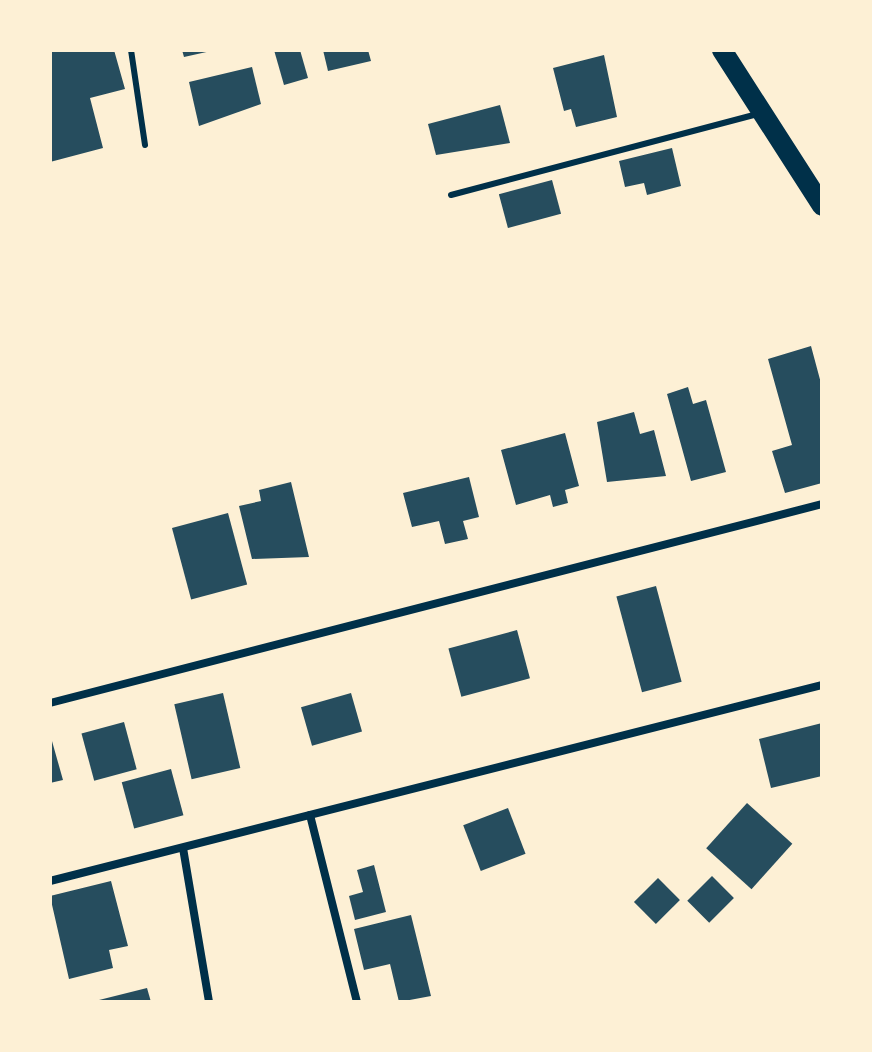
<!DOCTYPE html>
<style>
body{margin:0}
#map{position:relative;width:872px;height:1052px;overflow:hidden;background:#fdf0d5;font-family:"Alegreya Sans",sans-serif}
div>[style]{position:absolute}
.building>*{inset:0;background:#264d5e;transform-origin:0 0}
.service>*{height:6px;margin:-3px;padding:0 3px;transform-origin:3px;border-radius:3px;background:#003049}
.minor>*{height:8px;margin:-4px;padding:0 4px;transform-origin:4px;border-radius:4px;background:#003049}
.primary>*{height:20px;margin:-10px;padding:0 10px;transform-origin:10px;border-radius:10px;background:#003049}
span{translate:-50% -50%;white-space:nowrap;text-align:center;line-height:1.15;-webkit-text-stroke:8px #fdf0d5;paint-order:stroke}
.frame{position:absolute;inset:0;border:52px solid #fdf0d5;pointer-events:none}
</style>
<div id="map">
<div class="building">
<i style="clip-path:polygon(50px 50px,114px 50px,125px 89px,90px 98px,103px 148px,50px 162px)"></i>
<i style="clip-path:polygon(182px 50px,211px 50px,211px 51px,184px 57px)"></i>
<i style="clip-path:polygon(274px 50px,300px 50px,308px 78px,284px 85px)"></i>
<i style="clip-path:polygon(323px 50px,368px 50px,371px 61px,328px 71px)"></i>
<i style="clip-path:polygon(604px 55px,617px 117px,576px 127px,571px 109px,564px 111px,553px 68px)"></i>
<i style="clip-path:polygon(252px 67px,261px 104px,199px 126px,189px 82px)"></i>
<i style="clip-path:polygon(500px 105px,510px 143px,436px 155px,428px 124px)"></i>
<i style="clip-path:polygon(672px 148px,681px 186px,647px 195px,644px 183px,625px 187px,619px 161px)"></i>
<i style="left:552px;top:180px;width:35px;height:55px;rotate:75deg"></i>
<i style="clip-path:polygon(811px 346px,822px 387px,822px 483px,785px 493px,772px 451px,792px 445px,768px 359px)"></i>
<i style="clip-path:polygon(688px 387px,693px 404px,706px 400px,726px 472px,691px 481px,667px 394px)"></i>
<i style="clip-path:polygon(634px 412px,640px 434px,654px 430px,666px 476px,607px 482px,597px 422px)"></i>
<i style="clip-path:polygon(565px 433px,579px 486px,565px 490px,568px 503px,553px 507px,550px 495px,516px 505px,501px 450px)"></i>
<i style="clip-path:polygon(469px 477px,479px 517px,463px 521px,468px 539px,445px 544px,439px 521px,412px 527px,403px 493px)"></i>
<i style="clip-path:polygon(291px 482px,309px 557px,252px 559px,239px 506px,261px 501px,259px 490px)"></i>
<i style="left:228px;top:513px;width:74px;height:58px;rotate:75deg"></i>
<i style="left:656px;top:586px;width:99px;height:41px;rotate:75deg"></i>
<i style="left:517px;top:630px;width:50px;height:71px;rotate:75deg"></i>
<i style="left:223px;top:693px;width:77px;height:50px;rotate:77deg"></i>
<i style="left:351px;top:693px;width:40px;height:52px;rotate:74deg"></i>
<i style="left:124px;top:722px;width:49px;height:44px;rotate:75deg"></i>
<i style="clip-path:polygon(822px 723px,822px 776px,771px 788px,759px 739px)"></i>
<i style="clip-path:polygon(50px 734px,63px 780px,50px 783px)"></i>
<i style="left:171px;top:769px;width:48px;height:51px;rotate:75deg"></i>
<i style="left:747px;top:803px;width:61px;height:61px;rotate:42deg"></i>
<i style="left:508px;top:808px;width:49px;height:48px;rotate:69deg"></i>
<i style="clip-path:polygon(374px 865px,386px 912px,355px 920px,349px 896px,363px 892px,357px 870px)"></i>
<i style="left:712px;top:876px;width:31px;height:35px;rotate:45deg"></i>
<i style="left:658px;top:878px;width:31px;height:34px;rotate:45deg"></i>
<i style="clip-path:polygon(111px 881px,128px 946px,109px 950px,113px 968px,69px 979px,50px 896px)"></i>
<i style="clip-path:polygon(411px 915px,431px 996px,399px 1002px,390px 964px,364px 970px,354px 929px)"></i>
<i style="clip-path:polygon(147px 988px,151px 1002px,96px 1002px,95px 1001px)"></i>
</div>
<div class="service">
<i style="left:131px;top:50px;width:96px;rotate:81.6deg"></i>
<i style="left:451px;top:195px;width:317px;rotate:-14.8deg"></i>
</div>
<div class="minor">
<i style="left:50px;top:703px;width:797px;rotate:-14.45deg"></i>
<i style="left:310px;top:815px;width:193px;rotate:75.9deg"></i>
<i style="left:183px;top:848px;width:156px;rotate:80.4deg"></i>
<i style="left:50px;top:881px;width:796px;rotate:-14.25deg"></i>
</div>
<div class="primary">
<i style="left:722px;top:50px;width:185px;rotate:57.3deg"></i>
</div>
<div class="frame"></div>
</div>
